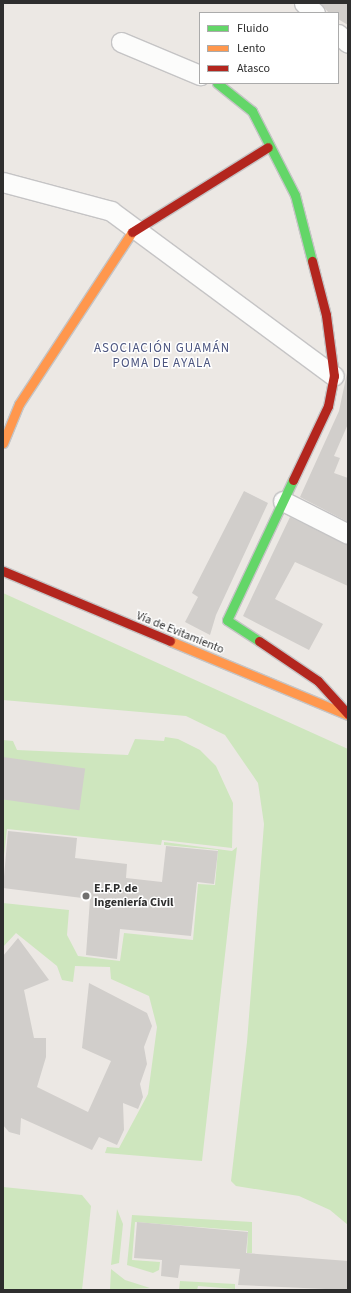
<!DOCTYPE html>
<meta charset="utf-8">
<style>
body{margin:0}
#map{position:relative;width:351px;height:1293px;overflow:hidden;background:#ece8e4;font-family:"Source Sans 3",sans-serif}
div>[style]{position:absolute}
.green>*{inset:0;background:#cee6be}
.building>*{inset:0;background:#d1cecb;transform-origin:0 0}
.roads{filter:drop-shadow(1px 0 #c5c4c5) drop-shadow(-1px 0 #c5c4c5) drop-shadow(0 1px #c5c4c5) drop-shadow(0 -1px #c5c4c5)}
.street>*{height:19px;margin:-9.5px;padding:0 9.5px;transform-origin:9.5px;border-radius:9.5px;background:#fcfcfb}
.fast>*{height:9px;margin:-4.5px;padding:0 4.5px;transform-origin:4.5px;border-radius:4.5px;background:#63d668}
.slow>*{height:9px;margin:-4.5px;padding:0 4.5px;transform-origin:4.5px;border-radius:4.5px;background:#ff974d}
.jam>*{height:9px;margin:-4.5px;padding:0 4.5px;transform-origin:4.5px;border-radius:4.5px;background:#b3261e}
.dots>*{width:11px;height:11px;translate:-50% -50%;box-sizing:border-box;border:2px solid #fff;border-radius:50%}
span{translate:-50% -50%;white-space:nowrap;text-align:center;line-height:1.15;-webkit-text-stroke:3px #fff;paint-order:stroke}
.street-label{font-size:12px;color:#2e2e2e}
.poi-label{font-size:12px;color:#2e2e2e;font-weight:700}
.left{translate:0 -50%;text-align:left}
.neighbourhood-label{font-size:13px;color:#4d5680;letter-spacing:1px}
.frame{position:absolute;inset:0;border:4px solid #2e2e2e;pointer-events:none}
.legend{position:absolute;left:199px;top:12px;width:140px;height:72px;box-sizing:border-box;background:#fff;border:1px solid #ababab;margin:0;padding:5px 7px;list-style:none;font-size:12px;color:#2e2e2e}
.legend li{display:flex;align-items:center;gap:8px;height:20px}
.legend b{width:20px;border:1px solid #ababab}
</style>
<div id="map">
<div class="green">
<i style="clip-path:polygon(3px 593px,348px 749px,348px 1225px,330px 1210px,299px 1196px,236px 1186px,231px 1181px,247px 1042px,264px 824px,258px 783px,225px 735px,186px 716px,3px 700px)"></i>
<i style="clip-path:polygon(165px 737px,178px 739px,200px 750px,216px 766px,233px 803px,232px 848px,162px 840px,161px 845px,7px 829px,3px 864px,3px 740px,13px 741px,17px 750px,128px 755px,135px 739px,164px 741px)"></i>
<i style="clip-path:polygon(164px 842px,232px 851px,237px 847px,202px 1161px,105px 1153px,107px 1147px,119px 1148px,148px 1094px,157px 1027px,149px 996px,111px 979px,110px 967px,75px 966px,73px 982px,62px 980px,57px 966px,16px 933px,3px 947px,3px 903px,69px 910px,67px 935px,78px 956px,120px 961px,124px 933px,193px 940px,198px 884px,215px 885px,218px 850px,164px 845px)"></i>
<i style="clip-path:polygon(3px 1187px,82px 1195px,91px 1206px,82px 1290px,3px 1290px)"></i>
<i style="clip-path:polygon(117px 1209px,123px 1224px,119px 1263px,111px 1265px)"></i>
<i style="clip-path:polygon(132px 1215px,252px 1222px,252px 1253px,247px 1253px,248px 1231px,135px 1222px,132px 1260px,160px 1262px,159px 1270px,153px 1273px,127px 1265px)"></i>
<i style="clip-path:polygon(111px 1269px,125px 1280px,150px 1288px,110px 1290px)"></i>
<i style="clip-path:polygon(180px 1281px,235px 1284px,235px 1289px,198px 1286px,197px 1290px,179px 1290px)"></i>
</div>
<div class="building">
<i style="clip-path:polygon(320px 3px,348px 3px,348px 25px,338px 19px,338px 13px,329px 13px)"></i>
<i style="clip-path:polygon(347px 373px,348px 424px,334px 456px,340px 458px,334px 473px,348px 478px,348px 522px,300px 497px,339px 411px)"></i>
<i style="clip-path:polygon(244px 491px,268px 503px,216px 615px,210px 635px,185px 622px,198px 597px,192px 593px)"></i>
<i style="clip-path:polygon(290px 517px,348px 545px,348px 586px,295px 562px,275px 599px,323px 624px,309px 650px,243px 616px)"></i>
<i style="left:3px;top:757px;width:83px;height:42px;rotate:8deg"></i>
<i style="clip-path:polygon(8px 831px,77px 838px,75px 858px,127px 864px,126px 878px,162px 882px,166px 846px,218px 851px,214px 884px,197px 882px,191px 936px,120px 929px,117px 959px,86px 955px,90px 899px,3px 888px)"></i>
<i style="clip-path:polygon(18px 938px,49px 980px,24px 990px,34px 1038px,46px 1038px,46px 1057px,37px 1087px,88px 1112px,111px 1061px,82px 1048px,89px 983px,147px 1013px,152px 1026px,144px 1047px,147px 1064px,140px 1084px,143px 1097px,138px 1109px,123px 1103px,124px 1130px,117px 1145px,99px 1137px,92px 1150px,21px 1118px,20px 1135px,9px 1132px,3px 1125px,3px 956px)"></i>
<i style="clip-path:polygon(137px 1222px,248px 1232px,246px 1253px,348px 1261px,348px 1290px,238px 1285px,240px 1269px,180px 1265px,178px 1278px,161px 1276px,162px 1260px,134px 1258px)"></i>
</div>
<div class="roads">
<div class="street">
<i style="left:304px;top:3px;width:15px;rotate:42deg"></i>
<i style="left:338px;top:34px;width:13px;rotate:42deg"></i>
<i style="left:121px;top:42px;width:86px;rotate:22.7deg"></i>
<i style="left:3px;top:182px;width:112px;rotate:15deg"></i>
<i style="left:111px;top:211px;width:277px;rotate:36.5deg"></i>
<i style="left:283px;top:501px;width:73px;rotate:26.9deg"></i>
</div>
<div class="fast">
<i style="left:217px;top:83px;width:45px;rotate:38.7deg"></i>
<i style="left:252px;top:111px;width:94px;rotate:62.9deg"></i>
<i style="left:295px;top:195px;width:68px;rotate:75.6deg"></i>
<i style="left:259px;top:641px;width:38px;rotate:-147deg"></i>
<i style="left:227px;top:620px;width:155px;rotate:-64.8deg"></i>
</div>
<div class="slow">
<i style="left:3px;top:443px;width:42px;rotate:-67.7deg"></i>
<i style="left:19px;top:404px;width:206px;rotate:-56.7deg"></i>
<i style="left:170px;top:641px;width:193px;rotate:22.6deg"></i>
</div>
<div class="jam">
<i style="left:132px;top:232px;width:160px;rotate:-32deg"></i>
<i style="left:293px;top:480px;width:82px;rotate:-64.7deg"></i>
<i style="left:328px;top:406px;width:31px;rotate:-79deg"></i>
<i style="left:334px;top:376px;width:62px;rotate:-97.5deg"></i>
<i style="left:326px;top:315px;width:56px;rotate:-104.5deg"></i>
<i style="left:3px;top:571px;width:181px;rotate:22.7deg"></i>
<i style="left:259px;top:641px;width:71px;rotate:34.1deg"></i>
<i style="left:318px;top:681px;width:45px;rotate:47.7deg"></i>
</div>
</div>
<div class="dots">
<i style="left:86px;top:896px;background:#706f6e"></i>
</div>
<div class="street-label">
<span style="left:180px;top:633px;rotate:22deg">Vía de Evitamiento</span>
</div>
<div class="poi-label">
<span class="left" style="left:94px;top:896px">E.F.P. de<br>Ingeniería Civil</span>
</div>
<div class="neighbourhood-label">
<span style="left:162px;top:356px">ASOCIACIÓN GUAMÁN<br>POMA DE AYALA</span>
</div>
<div class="frame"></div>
<ul class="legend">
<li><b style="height:5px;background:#63d668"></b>Fluido</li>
<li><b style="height:5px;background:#ff974d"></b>Lento</li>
<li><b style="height:5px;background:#b3261e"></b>Atasco</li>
</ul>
</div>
